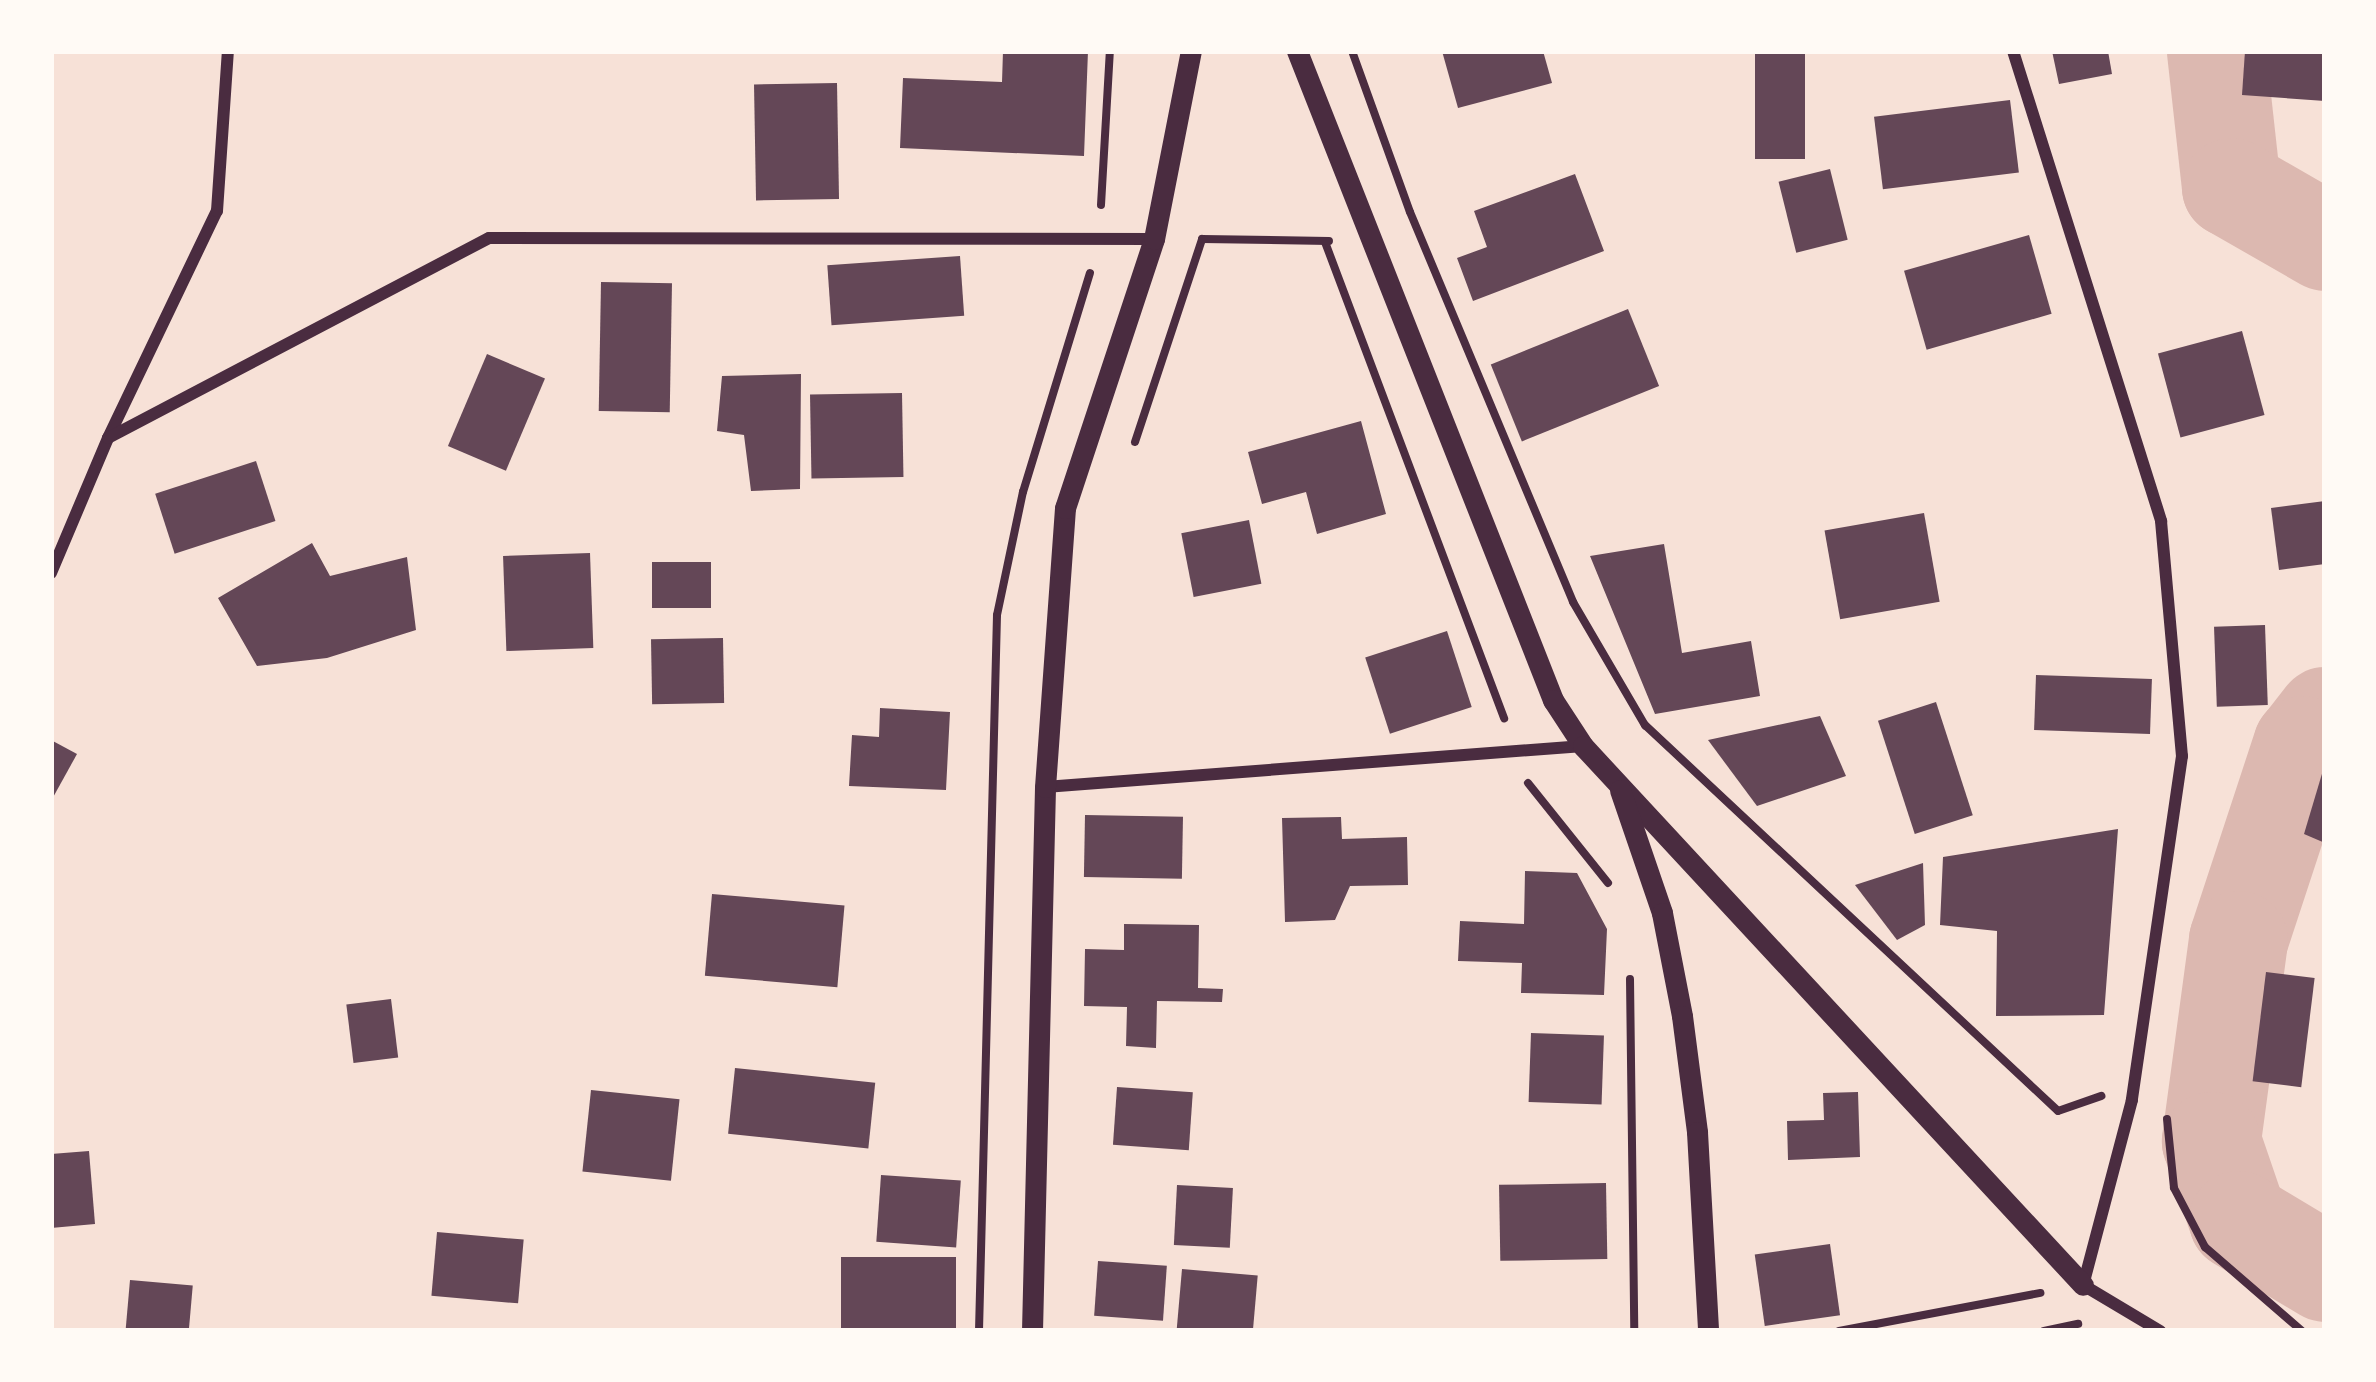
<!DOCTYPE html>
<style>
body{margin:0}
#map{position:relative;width:2376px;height:1382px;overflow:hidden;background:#f7e1d7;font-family:"Source Serif 4",serif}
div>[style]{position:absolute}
.river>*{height:99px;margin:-49.5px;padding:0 49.5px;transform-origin:49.5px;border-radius:49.5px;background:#dcb8b0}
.building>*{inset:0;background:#644757;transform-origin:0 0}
.path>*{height:8px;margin:-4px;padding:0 4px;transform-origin:4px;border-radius:4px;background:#4a2c40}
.minor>*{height:12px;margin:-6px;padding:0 6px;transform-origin:6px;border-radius:6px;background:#4a2c40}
.tertiary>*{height:21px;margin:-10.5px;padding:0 10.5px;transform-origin:10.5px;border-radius:10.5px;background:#4a2c40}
span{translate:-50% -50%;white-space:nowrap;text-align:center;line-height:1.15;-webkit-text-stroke:9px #fffaf5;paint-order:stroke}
.frame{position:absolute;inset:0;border:54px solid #fffaf5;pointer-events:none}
</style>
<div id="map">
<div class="river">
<i style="left:2216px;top:51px;width:137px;rotate:83.7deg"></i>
<i style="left:2231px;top:187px;width:108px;rotate:29.9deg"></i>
<i style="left:2325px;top:716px;width:37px;rotate:128deg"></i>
<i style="left:2302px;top:745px;width:205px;rotate:108.2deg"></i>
<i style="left:2238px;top:940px;width:203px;rotate:97.7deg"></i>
<i style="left:2211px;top:1141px;width:83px;rotate:71.1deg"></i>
<i style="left:2238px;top:1220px;width:101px;rotate:30.9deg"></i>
</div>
<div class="building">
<i style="clip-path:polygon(1003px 51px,1088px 51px,1084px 156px,900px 148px,903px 78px,1002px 82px)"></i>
<i style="clip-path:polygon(1442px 51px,1543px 51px,1552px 83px,1458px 108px)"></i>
<i style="left:1755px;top:51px;width:50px;height:108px"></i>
<i style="clip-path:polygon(2052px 51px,2108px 51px,2112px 74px,2059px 84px)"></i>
<i style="clip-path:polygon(2245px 51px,2325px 51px,2325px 101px,2242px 95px)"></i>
<i style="left:837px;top:83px;width:116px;height:83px;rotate:89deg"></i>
<i style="left:2010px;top:100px;width:73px;height:137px;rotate:83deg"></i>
<i style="left:1830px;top:169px;width:73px;height:53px;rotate:76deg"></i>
<i style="clip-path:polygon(1575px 174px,1604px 251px,1473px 301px,1457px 258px,1487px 247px,1474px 211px)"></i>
<i style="left:2029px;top:235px;width:82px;height:130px;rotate:74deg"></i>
<i style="left:960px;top:256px;width:60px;height:133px;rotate:86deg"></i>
<i style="left:601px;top:282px;width:71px;height:129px;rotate:1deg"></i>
<i style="left:1628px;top:309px;width:83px;height:148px;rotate:68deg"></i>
<i style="left:2242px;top:331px;width:87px;height:87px;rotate:75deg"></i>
<i style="left:487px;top:354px;width:63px;height:100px;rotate:23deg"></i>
<i style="clip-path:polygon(801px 374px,800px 489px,751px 491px,744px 435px,717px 431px,722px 376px)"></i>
<i style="left:902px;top:393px;width:84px;height:92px;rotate:89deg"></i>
<i style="clip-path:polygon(1361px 421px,1386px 514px,1317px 534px,1306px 492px,1262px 504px,1248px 452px)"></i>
<i style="left:256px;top:461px;width:63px;height:106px;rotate:72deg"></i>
<i style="clip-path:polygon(2325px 501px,2325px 564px,2279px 570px,2271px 508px)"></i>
<i style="left:1924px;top:513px;width:90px;height:101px;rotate:80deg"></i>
<i style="left:1249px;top:520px;width:65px;height:69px;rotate:79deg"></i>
<i style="clip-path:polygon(312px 543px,330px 576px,407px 557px,416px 630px,327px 658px,257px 666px,218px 598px)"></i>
<i style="clip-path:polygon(1664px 544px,1682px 653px,1751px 641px,1760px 696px,1655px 714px,1590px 556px)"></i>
<i style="left:590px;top:553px;width:95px;height:87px;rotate:88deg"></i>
<i style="left:711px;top:562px;width:46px;height:59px;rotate:90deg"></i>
<i style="left:2265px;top:625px;width:80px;height:51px;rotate:88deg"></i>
<i style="left:1447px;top:631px;width:80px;height:86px;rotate:72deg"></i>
<i style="left:723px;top:638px;width:65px;height:72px;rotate:89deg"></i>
<i style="left:2036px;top:675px;width:116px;height:55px;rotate:2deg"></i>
<i style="left:1936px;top:702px;width:119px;height:61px;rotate:72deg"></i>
<i style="clip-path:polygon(880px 708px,950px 712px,946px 790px,849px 786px,852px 735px,879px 737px)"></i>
<i style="clip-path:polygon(1820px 716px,1846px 776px,1757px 806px,1708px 740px)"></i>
<i style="clip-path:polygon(51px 740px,77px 754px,51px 801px)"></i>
<i style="clip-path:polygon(2324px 767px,2325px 767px,2325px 843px,2304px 834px)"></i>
<i style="left:1085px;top:815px;width:98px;height:62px;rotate:1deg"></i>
<i style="clip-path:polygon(1341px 817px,1342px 839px,1407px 837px,1408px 885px,1350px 886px,1335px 920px,1285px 922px,1282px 818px)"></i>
<i style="clip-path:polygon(2118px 829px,2104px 1015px,1996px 1016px,1997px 931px,1940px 925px,1943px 857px)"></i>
<i style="clip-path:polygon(1923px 863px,1925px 925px,1897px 940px,1855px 885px)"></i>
<i style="clip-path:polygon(1525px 871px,1577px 873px,1607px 929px,1604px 995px,1521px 993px,1522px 963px,1458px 961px,1460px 921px,1524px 924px)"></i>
<i style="left:712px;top:894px;width:133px;height:82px;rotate:5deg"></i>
<i style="clip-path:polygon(1124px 924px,1199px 925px,1198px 988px,1223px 989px,1222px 1002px,1157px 1001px,1156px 1048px,1126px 1046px,1127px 1007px,1084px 1006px,1085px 949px,1124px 950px)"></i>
<i style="left:2266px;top:972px;width:49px;height:110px;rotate:7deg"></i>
<i style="left:391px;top:999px;width:59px;height:45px;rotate:83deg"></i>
<i style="left:1531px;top:1033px;width:73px;height:69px;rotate:2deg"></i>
<i style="left:735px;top:1068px;width:141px;height:66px;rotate:6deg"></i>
<i style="left:1117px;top:1087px;width:76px;height:58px;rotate:4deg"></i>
<i style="left:591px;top:1090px;width:89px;height:82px;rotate:6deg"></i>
<i style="clip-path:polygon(1858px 1092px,1860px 1157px,1788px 1160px,1787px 1121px,1824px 1120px,1823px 1093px)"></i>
<i style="clip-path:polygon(89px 1151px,95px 1224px,51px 1228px,51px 1154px)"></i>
<i style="left:881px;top:1175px;width:80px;height:67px;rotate:4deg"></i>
<i style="left:1606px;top:1183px;width:76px;height:107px;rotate:89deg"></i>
<i style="left:1177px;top:1185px;width:56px;height:60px;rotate:3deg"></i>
<i style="left:437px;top:1232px;width:87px;height:64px;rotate:5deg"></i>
<i style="left:1830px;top:1244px;width:72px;height:76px;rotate:82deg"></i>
<i style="left:841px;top:1257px;width:115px;height:72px"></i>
<i style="left:1098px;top:1261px;width:69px;height:55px;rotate:4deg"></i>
<i style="left:1182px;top:1269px;width:76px;height:62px;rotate:5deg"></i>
<i style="left:130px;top:1280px;width:63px;height:51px;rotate:5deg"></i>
</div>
<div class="path">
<i style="left:1352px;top:51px;width:171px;rotate:70.2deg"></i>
<i style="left:1410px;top:212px;width:423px;rotate:67.3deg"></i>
<i style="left:1573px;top:602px;width:143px;rotate:59.7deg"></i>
<i style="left:1645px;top:725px;width:565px;rotate:43.06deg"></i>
<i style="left:2058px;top:1111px;width:46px;rotate:-19.2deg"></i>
<i style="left:1101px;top:205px;width:154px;rotate:-86.7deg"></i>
<i style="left:1325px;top:242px;width:509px;rotate:69.39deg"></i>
<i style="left:1135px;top:442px;width:214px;rotate:-71.7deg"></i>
<i style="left:1202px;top:239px;width:127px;rotate:0.9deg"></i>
<i style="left:1528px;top:783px;width:128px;rotate:51.3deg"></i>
<i style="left:1630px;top:979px;width:352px;rotate:89.3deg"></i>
<i style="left:2167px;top:1119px;width:69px;rotate:84.2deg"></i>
<i style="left:2174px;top:1188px;width:67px;rotate:62.3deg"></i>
<i style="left:2205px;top:1247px;width:128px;rotate:40.9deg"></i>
<i style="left:979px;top:1331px;width:716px;rotate:-88.56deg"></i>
<i style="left:997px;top:615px;width:126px;rotate:-78.1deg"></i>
<i style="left:1023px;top:492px;width:229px;rotate:-73deg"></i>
<i style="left:1839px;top:1331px;width:205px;rotate:-10.7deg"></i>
<i style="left:2044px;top:1331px;width:35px;rotate:-12deg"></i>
</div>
<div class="minor">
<i style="left:2013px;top:51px;width:493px;rotate:72.5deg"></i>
<i style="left:2161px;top:521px;width:236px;rotate:84.9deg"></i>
<i style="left:2182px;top:756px;width:348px;rotate:98.3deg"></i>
<i style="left:2132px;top:1100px;width:191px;rotate:104.8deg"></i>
<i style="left:2083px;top:1285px;width:90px;rotate:30.9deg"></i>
<i style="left:108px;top:438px;width:252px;rotate:-64.4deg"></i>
<i style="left:217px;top:211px;width:160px;rotate:-86.1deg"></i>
<i style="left:51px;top:573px;width:147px;rotate:-67.1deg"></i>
<i style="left:108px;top:438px;width:430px;rotate:-27.7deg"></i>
<i style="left:489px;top:238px;width:665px;rotate:0.09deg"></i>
<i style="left:1045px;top:787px;width:540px;rotate:-4.36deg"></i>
</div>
<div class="tertiary">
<i style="left:1297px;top:51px;width:698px;rotate:68.47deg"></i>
<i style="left:1553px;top:700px;width:55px;rotate:56.9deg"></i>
<i style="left:1583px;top:746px;width:735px;rotate:47.15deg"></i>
<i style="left:1620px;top:790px;width:130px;rotate:71.1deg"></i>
<i style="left:1662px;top:913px;width:105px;rotate:79deg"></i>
<i style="left:1682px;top:1016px;width:117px;rotate:82.6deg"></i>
<i style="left:1697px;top:1132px;width:199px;rotate:86.8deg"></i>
<i style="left:1032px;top:1331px;width:544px;rotate:-88.63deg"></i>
<i style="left:1045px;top:787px;width:280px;rotate:-85.9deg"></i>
<i style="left:1065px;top:508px;width:283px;rotate:-71.7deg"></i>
<i style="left:1154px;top:239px;width:192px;rotate:-78.9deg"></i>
</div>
<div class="frame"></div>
</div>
